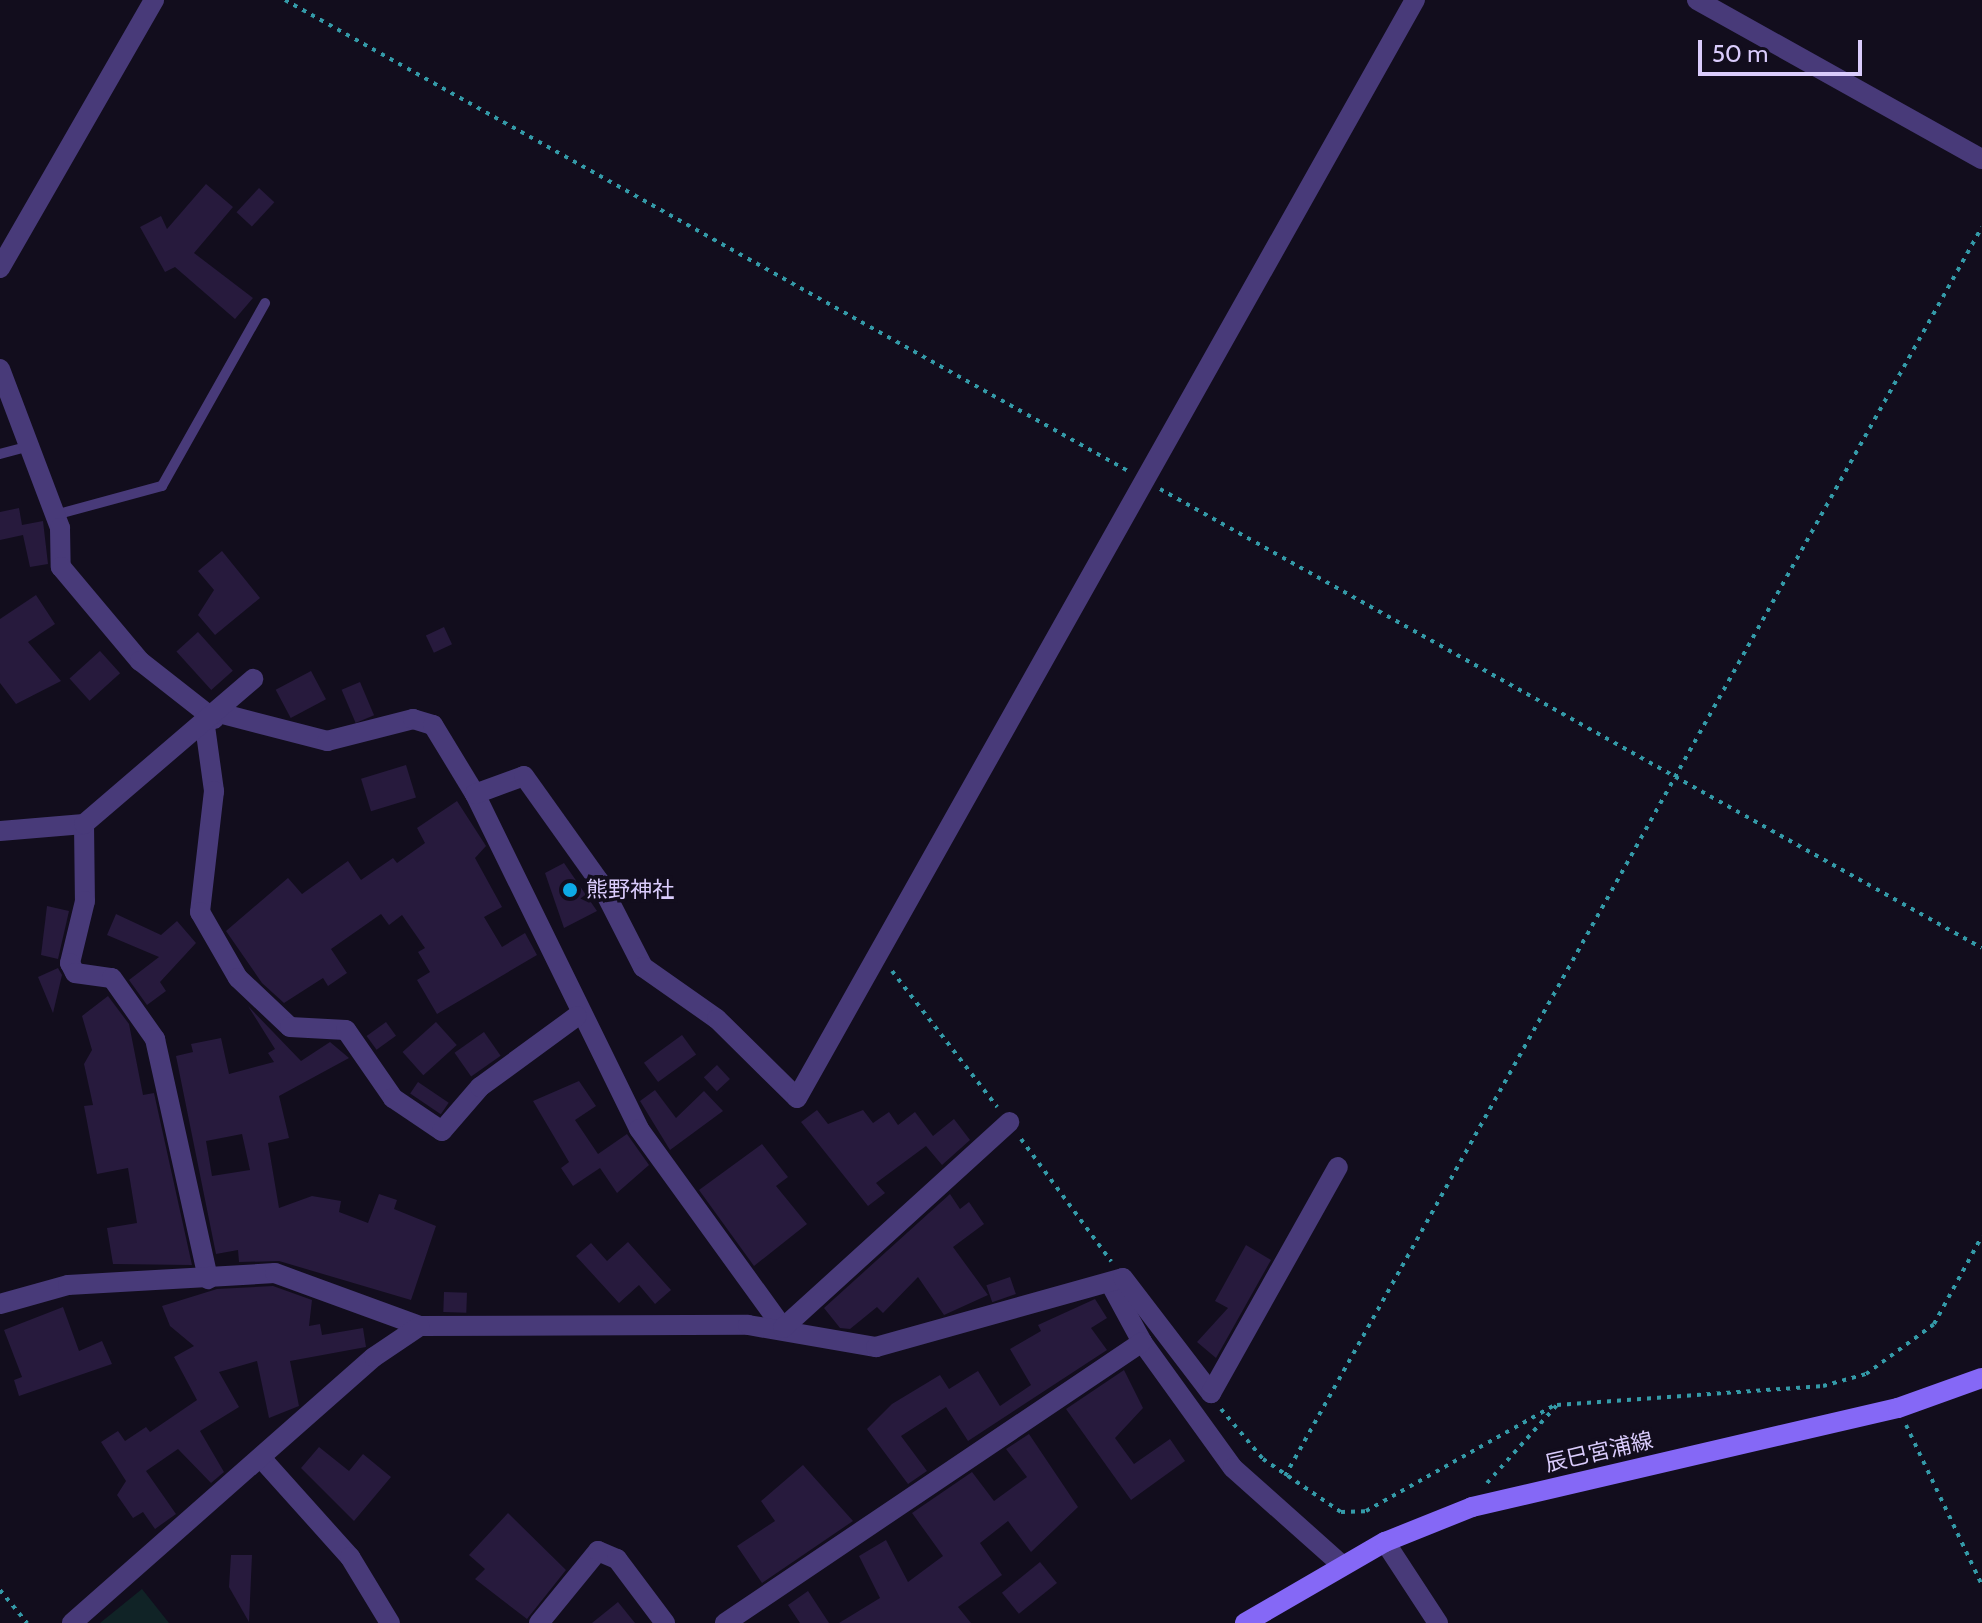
<!DOCTYPE html>
<meta charset="utf-8">
<style>
body{margin:0}
#map{position:relative;width:1982px;height:1623px;overflow:hidden;background:#120d1d;font-family:Cabin,"Noto Sans JP",sans-serif}
div>[style]{position:absolute}
.green>*{inset:0;background:#102326}
.building>*{inset:0;background:#271a3d;transform-origin:0 0}
.path>*{height:4px;margin-top:-2px;transform-origin:0;background:repeating-linear-gradient(90deg,#349aa8 0 4px,transparent 0 10px)}
.service>*{height:10px;margin:-5px;padding:0 5px;transform-origin:5px;border-radius:5px;background:#483a79}
.minor>*{height:20px;margin:-10px;padding:0 10px;transform-origin:10px;border-radius:10px;background:#483a79}
.secondary>*{height:20px;margin:-10px;padding:0 10px;transform-origin:10px;border-radius:10px;background:#8568f6}
.dots>*{width:22px;height:22px;translate:-50% -50%;box-sizing:border-box;border:4px solid #120d1d;border-radius:50%}
span{translate:-50% -50%;white-space:nowrap;text-align:center;line-height:1.15;-webkit-text-stroke:7px #120d1d;paint-order:stroke}
.poi-label{font-size:22px;color:#daccfc}
.left{translate:0 -50%;text-align:left}
.street-label{font-size:22px;color:#daccfc}
.scale{position:absolute;left:1698px;top:40px;width:164px;height:36px;box-sizing:border-box;border:4px solid #daccfc;border-top:0;padding-left:10px;font-size:24px;line-height:28px;white-space:nowrap;color:#daccfc;-webkit-text-stroke:6px #120d1d;paint-order:stroke}
</style>
<div id="map">
<div class="green">
<i style="clip-path:polygon(142px 1589px,169px 1623px,100px 1623px)"></i>
</div>
<div class="building">
<i style="clip-path:polygon(206px 184px,233px 207px,194px 253px,253px 298px,235px 319px,175px 267px,165px 272px,140px 227px,161px 216px,167px 229px)"></i>
<i style="left:259px;top:188px;width:21px;height:33px;rotate:43deg"></i>
<i style="clip-path:polygon(19px 508px,22px 525px,43px 521px,48px 564px,30px 567px,23px 535px,0 540px,0 512px)"></i>
<i style="clip-path:polygon(222px 551px,260px 598px,215px 635px,198px 615px,214px 590px,198px 571px)"></i>
<i style="clip-path:polygon(36px 595px,55px 624px,28px 642px,61px 681px,16px 704px,0 683px,0 619px)"></i>
<i style="left:444px;top:627px;width:19px;height:20px;rotate:65deg"></i>
<i style="left:198px;top:632px;width:52px;height:29px;rotate:48deg"></i>
<i style="left:100px;top:651px;width:30px;height:41px;rotate:48deg"></i>
<i style="left:311px;top:671px;width:32px;height:40px;rotate:62deg"></i>
<i style="left:360px;top:682px;width:36px;height:20px;rotate:67deg"></i>
<i style="left:406px;top:765px;width:34px;height:47px;rotate:73deg"></i>
<i style="clip-path:polygon(457px 801px,486px 846px,475px 858px,502px 907px,484px 917px,502px 947px,525px 933px,537px 955px,437px 1014px,417px 980px,430px 972px,418px 952px,425px 948px,402px 915px,389px 925px,381px 914px,331px 949px,347px 973px,328px 986px,323px 978px,284px 1003px,262px 983px,226px 931px,288px 878px,302px 894px,348px 861px,361px 880px,393px 858px,397px 863px,425px 843px,417px 828px)"></i>
<i style="clip-path:polygon(564px 863px,597px 911px,564px 928px,545px 873px)"></i>
<i style="clip-path:polygon(47px 906px,69px 911px,58px 959px,41px 955px)"></i>
<i style="clip-path:polygon(116px 914px,161px 935px,177px 921px,196px 943px,160px 982px,166px 991px,147px 1005px,129px 980px,159px 957px,107px 935px)"></i>
<i style="clip-path:polygon(58px 968px,62px 975px,53px 1013px,38px 977px)"></i>
<i style="clip-path:polygon(108px 996px,129px 1024px,143px 1095px,154px 1093px,192px 1265px,113px 1264px,107px 1228px,137px 1223px,128px 1168px,97px 1174px,84px 1106px,93px 1105px,84px 1064px,92px 1050px,82px 1016px)"></i>
<i style="clip-path:polygon(evenodd,248px 1006px,301px 1061px,330px 1042px,349px 1058px,279px 1096px,289px 1138px,268px 1143px,279px 1208px,312px 1196px,341px 1201px,339px 1212px,368px 1223px,379px 1194px,397px 1200px,394px 1209px,436px 1226px,411px 1300px,279px 1261px,239px 1262px,238px 1250px,216px 1254px,176px 1056px,193px 1052px,191px 1044px,221px 1038px,229px 1074px,274px 1062px,268px 1053px,275px 1049px,248px 1006px,242px 1134px,250px 1170px,212px 1176px,206px 1141px,242px 1134px)"></i>
<i style="left:386px;top:1022px;width:17px;height:24px;rotate:54deg"></i>
<i style="left:436px;top:1022px;width:31px;height:45px;rotate:48deg"></i>
<i style="left:484px;top:1032px;width:29px;height:36px;rotate:55deg"></i>
<i style="left:682px;top:1035px;width:24px;height:47px;rotate:54deg"></i>
<i style="left:717px;top:1065px;width:19px;height:18px;rotate:47deg"></i>
<i style="clip-path:polygon(579px 1081px,596px 1106px,575px 1120px,598px 1154px,627px 1134px,649px 1165px,617px 1193px,600px 1168px,573px 1186px,561px 1168px,569px 1162px,533px 1101px)"></i>
<i style="left:418px;top:1082px;width:37px;height:14px;rotate:34deg"></i>
<i style="clip-path:polygon(655px 1090px,676px 1118px,704px 1091px,723px 1111px,670px 1150px,640px 1101px)"></i>
<i style="clip-path:polygon(817px 1110px,828px 1124px,863px 1110px,873px 1123px,889px 1112px,898px 1125px,915px 1112px,933px 1136px,954px 1119px,970px 1140px,942px 1165px,926px 1146px,876px 1183px,885px 1193px,868px 1206px,801px 1122px)"></i>
<i style="clip-path:polygon(762px 1144px,788px 1177px,776px 1186px,807px 1224px,754px 1266px,699px 1190px)"></i>
<i style="clip-path:polygon(950px 1194px,960px 1209px,969px 1202px,984px 1224px,953px 1247px,988px 1295px,944px 1315px,918px 1277px,883px 1313px,877px 1307px,850px 1329px,840px 1328px,824px 1308px)"></i>
<i style="clip-path:polygon(628px 1242px,671px 1290px,655px 1304px,639px 1285px,619px 1303px,576px 1256px,591px 1243px,607px 1261px)"></i>
<i style="clip-path:polygon(1246px 1245px,1271px 1260px,1216px 1358px,1197px 1342px,1228px 1308px,1215px 1301px)"></i>
<i style="left:1010px;top:1277px;width:18px;height:25px;rotate:71deg"></i>
<i style="clip-path:polygon(273px 1286px,312px 1300px,309px 1326px,320px 1324px,322px 1335px,363px 1328px,366px 1347px,290px 1361px,299px 1406px,269px 1418px,257px 1361px,219px 1372px,239px 1407px,200px 1431px,224px 1472px,211px 1483px,178px 1449px,146px 1471px,176px 1514px,155px 1529px,143px 1512px,133px 1518px,117px 1495px,126px 1481px,101px 1442px,118px 1431px,125px 1441px,146px 1427px,150px 1432px,197px 1400px,174px 1357px,194px 1346px,170px 1326px,162px 1306px,217px 1289px)"></i>
<i style="left:444px;top:1292px;width:23px;height:20px;rotate:2deg"></i>
<i style="clip-path:polygon(1095px 1299px,1107px 1318px,1091px 1328px,1107px 1350px,968px 1441px,946px 1407px,901px 1436px,927px 1471px,908px 1484px,867px 1429px,892px 1404px,940px 1375px,949px 1389px,978px 1371px,1000px 1406px,1031px 1385px,1010px 1349px,1041px 1331px,1038px 1325px)"></i>
<i style="clip-path:polygon(63px 1307px,79px 1351px,102px 1341px,112px 1364px,19px 1396px,14px 1380px,22px 1377px,4px 1330px)"></i>
<i style="clip-path:polygon(1124px 1370px,1143px 1408px,1115px 1438px,1134px 1464px,1170px 1439px,1185px 1461px,1131px 1500px,1066px 1409px)"></i>
<i style="clip-path:polygon(1029px 1434px,1078px 1507px,1031px 1552px,1008px 1521px,980px 1543px,1002px 1575px,958px 1607px,971px 1623px,839px 1623px,880px 1598px,859px 1556px,886px 1540px,908px 1582px,943px 1556px,912px 1513px,972px 1472px,994px 1501px,1027px 1477px,1006px 1449px)"></i>
<i style="clip-path:polygon(319px 1447px,349px 1471px,363px 1454px,391px 1477px,354px 1521px,301px 1468px)"></i>
<i style="clip-path:polygon(803px 1465px,853px 1521px,762px 1583px,737px 1546px,775px 1521px,761px 1501px)"></i>
<i style="clip-path:polygon(508px 1513px,566px 1570px,527px 1619px,475px 1579px,485px 1569px,469px 1555px)"></i>
<i style="clip-path:polygon(231px 1555px,252px 1555px,249px 1622px,229px 1587px)"></i>
<i style="left:1040px;top:1562px;width:27px;height:49px;rotate:51deg"></i>
<i style="clip-path:polygon(808px 1591px,829px 1623px,800px 1623px,788px 1605px)"></i>
<i style="clip-path:polygon(618px 1602px,635px 1623px,592px 1623px)"></i>
</div>
<div class="path">
<i style="left:285px;top:0;width:966px;rotate:29.19deg"></i>
<i style="left:1160px;top:489px;width:941px;rotate:29.18deg"></i>
<i style="left:892px;top:971px;width:172px;rotate:52.3deg"></i>
<i style="left:1021px;top:1139px;width:152px;rotate:53.6deg"></i>
<i style="left:1221px;top:1409px;width:65px;rotate:50deg"></i>
<i style="left:1263px;top:1459px;width:94px;rotate:34.2deg"></i>
<i style="left:1341px;top:1512px;width:25px;rotate:-2deg"></i>
<i style="left:1366px;top:1511px;width:217px;rotate:-29.3deg"></i>
<i style="left:1906px;top:1425px;width:177px;rotate:64.6deg"></i>
<i style="left:1285px;top:1476px;width:1430px;rotate:-60.84deg"></i>
<i style="left:1487px;top:1483px;width:105px;rotate:-48.1deg"></i>
<i style="left:1557px;top:1405px;width:267px;rotate:-4.1deg"></i>
<i style="left:1823px;top:1386px;width:45px;rotate:-15.6deg"></i>
<i style="left:1866px;top:1374px;width:84px;rotate:-36.3deg"></i>
<i style="left:1934px;top:1324px;width:100px;rotate:-61.4deg"></i>
<i style="left:0;top:1590px;width:43px;rotate:50.7deg"></i>
</div>
<div class="service">
<i style="left:0;top:454px;width:31px;rotate:-15deg"></i>
<i style="left:55px;top:515px;width:111px;rotate:-15.2deg"></i>
<i style="left:162px;top:486px;width:210px;rotate:-60.6deg"></i>
</div>
<div class="minor">
<i style="left:1697px;top:0;width:326px;rotate:29.2deg"></i>
<i style="left:0;top:268px;width:309px;rotate:-60.1deg"></i>
<i style="left:0;top:369px;width:170px;rotate:69.3deg"></i>
<i style="left:60px;top:528px;width:39px;rotate:89deg"></i>
<i style="left:61px;top:567px;width:123px;rotate:50deg"></i>
<i style="left:140px;top:661px;width:94px;rotate:38.1deg"></i>
<i style="left:219px;top:713px;width:112px;rotate:14.5deg"></i>
<i style="left:327px;top:741px;width:89px;rotate:-14.3deg"></i>
<i style="left:413px;top:719px;width:21px;rotate:17deg"></i>
<i style="left:433px;top:725px;width:81px;rotate:58.7deg"></i>
<i style="left:475px;top:794px;width:373px;rotate:63.9deg"></i>
<i style="left:639px;top:1129px;width:246px;rotate:54.1deg"></i>
<i style="left:205px;top:726px;width:66px;rotate:82.1deg"></i>
<i style="left:214px;top:791px;width:122px;rotate:96.6deg"></i>
<i style="left:200px;top:912px;width:76px;rotate:60.1deg"></i>
<i style="left:238px;top:978px;width:71px;rotate:43.3deg"></i>
<i style="left:290px;top:1027px;width:56px;rotate:3.1deg"></i>
<i style="left:346px;top:1030px;width:83px;rotate:55.3deg"></i>
<i style="left:393px;top:1098px;width:59px;rotate:34deg"></i>
<i style="left:442px;top:1131px;width:58px;rotate:-49.2deg"></i>
<i style="left:480px;top:1087px;width:120px;rotate:-36.2deg"></i>
<i style="left:475px;top:794px;width:52px;rotate:-20.2deg"></i>
<i style="left:524px;top:776px;width:129px;rotate:54.5deg"></i>
<i style="left:599px;top:881px;width:97px;rotate:62.9deg"></i>
<i style="left:643px;top:967px;width:90px;rotate:35.1deg"></i>
<i style="left:717px;top:1019px;width:112px;rotate:44.6deg"></i>
<i style="left:797px;top:1098px;width:1260px;rotate:-60.63deg"></i>
<i style="left:84px;top:824px;width:77px;rotate:89.3deg"></i>
<i style="left:85px;top:901px;width:64px;rotate:103.6deg"></i>
<i style="left:70px;top:963px;width:11px;rotate:63deg"></i>
<i style="left:75px;top:973px;width:37px;rotate:8deg"></i>
<i style="left:112px;top:978px;width:75px;rotate:54.8deg"></i>
<i style="left:155px;top:1039px;width:246px;rotate:77.5deg"></i>
<i style="left:0;top:831px;width:84px;rotate:-4.8deg"></i>
<i style="left:84px;top:824px;width:223px;rotate:-40.6deg"></i>
<i style="left:1110px;top:1283px;width:67px;rotate:61.5deg"></i>
<i style="left:1142px;top:1342px;width:155px;rotate:54.2deg"></i>
<i style="left:1233px;top:1468px;width:146px;rotate:41.7deg"></i>
<i style="left:0;top:1304px;width:71px;rotate:-15.6deg"></i>
<i style="left:68px;top:1285px;width:207px;rotate:-3.3deg"></i>
<i style="left:275px;top:1273px;width:154px;rotate:20.1deg"></i>
<i style="left:420px;top:1326px;width:328px;rotate:-0.2deg"></i>
<i style="left:748px;top:1325px;width:130px;rotate:9.8deg"></i>
<i style="left:876px;top:1347px;width:256px;rotate:-15.6deg"></i>
<i style="left:1123px;top:1278px;width:145px;rotate:52.6deg"></i>
<i style="left:1211px;top:1393px;width:259px;rotate:-60.7deg"></i>
<i style="left:783px;top:1328px;width:306px;rotate:-42.3deg"></i>
<i style="left:262px;top:1459px;width:132px;rotate:48.1deg"></i>
<i style="left:350px;top:1557px;width:77px;rotate:58.8deg"></i>
<i style="left:1385px;top:1542px;width:97px;rotate:56.8deg"></i>
<i style="left:72px;top:1623px;width:402px;rotate:-41.4deg"></i>
<i style="left:374px;top:1357px;width:55px;rotate:-34deg"></i>
<i style="left:539px;top:1623px;width:93px;rotate:-50.7deg"></i>
<i style="left:598px;top:1551px;width:21px;rotate:23deg"></i>
<i style="left:617px;top:1559px;width:80px;rotate:53.1deg"></i>
<i style="left:725px;top:1623px;width:503px;rotate:-33.97deg"></i>
</div>
<div class="secondary">
<i style="left:1245px;top:1623px;width:162px;rotate:-30.1deg"></i>
<i style="left:1385px;top:1542px;width:94px;rotate:-21.9deg"></i>
<i style="left:1472px;top:1507px;width:437px;rotate:-13.1deg"></i>
<i style="left:1898px;top:1408px;width:89px;rotate:-19.7deg"></i>
</div>
<div class="dots">
<i style="left:570px;top:890px;background:#0daae7"></i>
</div>
<div class="poi-label">
<span class="left" style="left:586px;top:890px">熊野神社</span>
</div>
<div class="street-label">
<span style="left:1599px;top:1452px;rotate:-13deg">辰巳宮浦線</span>
</div>
<div class="scale">50 m</div>
</div>
